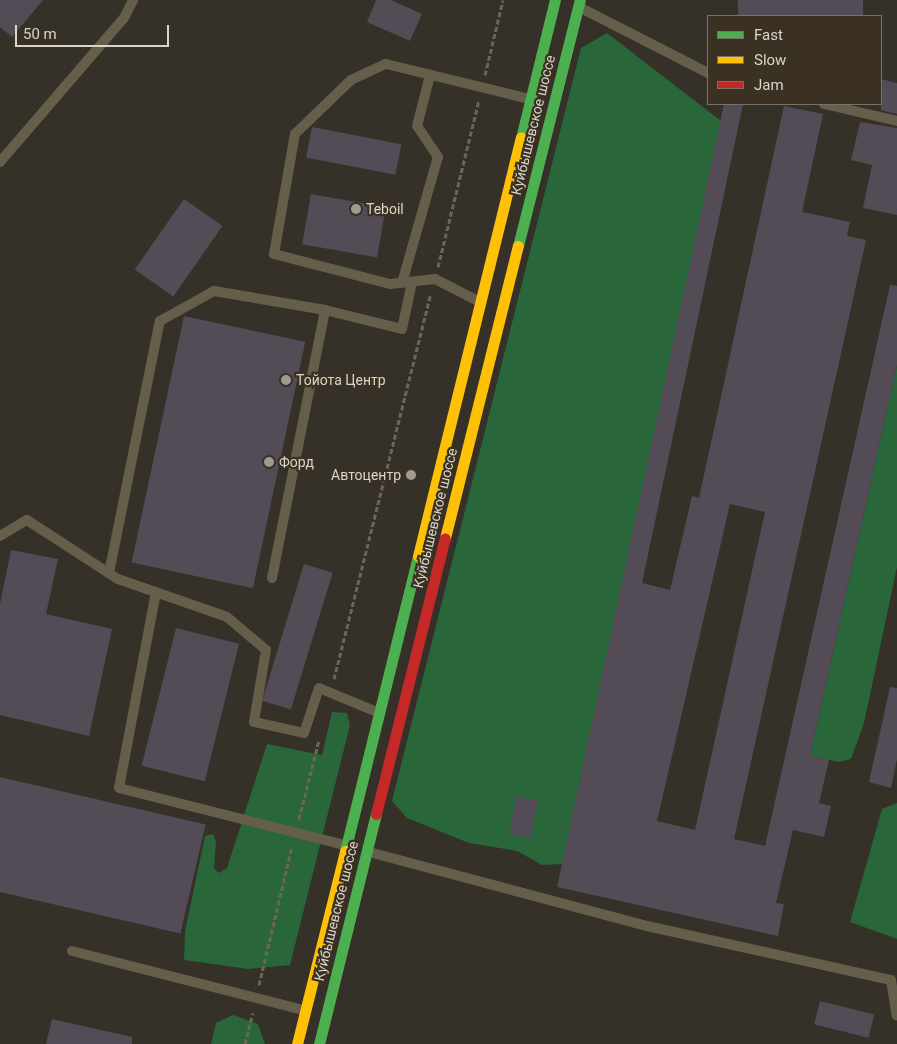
<!DOCTYPE html>
<meta charset="utf-8">
<style>
body{margin:0}
#map{position:relative;width:897px;height:1044px;overflow:hidden;background:#353028;font-family:Roboto,sans-serif}
div>[style]{position:absolute}
.green>*{inset:0;background:#29663a}
.building>*{inset:0;background:#534c57;transform-origin:0 0}
.path>*{height:3px;margin-top:-1.5px;transform-origin:0;background:repeating-linear-gradient(90deg,#6b6659 0 5px,transparent 0 7.5px)}
.lane>*{height:10px;margin:-5px;padding:0 5px;transform-origin:5px;border-radius:5px;background:#645e4b}
.fast>*{height:11px;margin:-5.5px;padding:0 5.5px;transform-origin:5.5px;border-radius:5.5px;background:#4caf50}
.slow>*{height:11px;margin:-5.5px;padding:0 5.5px;transform-origin:5.5px;border-radius:5.5px;background:#ffc107}
.jam>*{height:11px;margin:-5.5px;padding:0 5.5px;transform-origin:5.5px;border-radius:5.5px;background:#c62828}
.dots>*{width:14px;height:14px;translate:-50% -50%;box-sizing:border-box;border:2px solid #3a3123;border-radius:50%}
span{translate:-50% -50%;white-space:nowrap;text-align:center;line-height:1.15;-webkit-text-stroke:4.5px #3a3123;paint-order:stroke}
.street-label{font-size:14px;color:#dad4cb}
.poi-label{font-size:14px;color:#dad4cb}
.left{translate:0 -50%;text-align:left}
.right{translate:-100% -50%;text-align:right}
.legend{position:absolute;left:707px;top:15px;width:175px;height:90px;box-sizing:border-box;background:#3a3123;border:1px solid #7a7266;margin:0;padding:6px 9px;list-style:none;font-size:15px;color:#dad4cb}
.legend li{display:flex;align-items:center;gap:10px;height:25px}
.legend b{width:25px;border:1px solid #7a7266}
.scale{position:absolute;left:15px;top:25px;width:154px;height:22px;box-sizing:border-box;border:2px solid #dad4cb;border-top:0;padding-left:6px;font-size:15px;line-height:18px;white-space:nowrap;color:#dad4cb;-webkit-text-stroke:4px #3a3123;paint-order:stroke}
</style>
<div id="map">
<div class="green">
<i style="clip-path:polygon(607px 33px,721px 121px,562px 864px,542px 865px,517px 851px,469px 843px,407px 818px,392px 801px,581px 48px)"></i>
<i style="clip-path:polygon(897px 365px,897px 567px,864px 723px,851px 759px,839px 762px,810px 756px)"></i>
<i style="clip-path:polygon(332px 712px,347px 713px,350px 725px,290px 965px,248px 969px,184px 960px,185px 931px,205px 836px,213px 834px,216px 842px,214px 868px,219px 873px,227px 868px,267px 744px,322px 755px)"></i>
<i style="clip-path:polygon(897px 803px,897px 939px,850px 922px,882px 809px)"></i>
<i style="clip-path:polygon(233px 1015px,258px 1024px,265px 1044px,211px 1044px,216px 1023px)"></i>
</div>
<div class="building">
<i style="clip-path:polygon(0 0,43px 0,12px 37px,0 27px)"></i>
<i style="clip-path:polygon(376px 0,391px 0,422px 14px,410px 41px,367px 22px)"></i>
<i style="left:738px;top:0;width:125px;height:16px"></i>
<i style="clip-path:polygon(881px 79px,897px 83px,897px 114px,881px 110px)"></i>
<i style="clip-path:polygon(evenodd,724px 104px,743px 104px,642px 583px,670px 590px,692px 496px,699px 498px,784px 106px,823px 114px,802px 212px,850px 222px,847px 236px,866px 240px,734px 839px,765px 846px,890px 285px,897px 286px,897px 365px,810px 756px,829px 760px,819px 803px,831px 806px,824px 837px,793px 830px,776px 903px,784px 904px,778px 936px,557px 887px,724px 104px,730px 504px,765px 512px,695px 830px,657px 821px,730px 504px)"></i>
<i style="clip-path:polygon(860px 122px,897px 128px,897px 215px,863px 208px,872px 165px,851px 160px)"></i>
<i style="left:312px;top:127px;width:91px;height:31px;rotate:11deg"></i>
<i style="left:311px;top:194px;width:76px;height:51px;rotate:10deg"></i>
<i style="left:184px;top:199px;width:47px;height:86px;rotate:35deg"></i>
<i style="left:184px;top:316px;width:124px;height:252px;rotate:12deg"></i>
<i style="clip-path:polygon(11px 550px,58px 559px,46px 614px,112px 629px,89px 736px,0 715px,0 604px)"></i>
<i style="left:304px;top:564px;width:30px;height:143px;rotate:17deg"></i>
<i style="left:176px;top:628px;width:65px;height:142px;rotate:14deg"></i>
<i style="clip-path:polygon(890px 687px,897px 688px,897px 759px,891px 788px,869px 782px)"></i>
<i style="left:0;top:777px;width:211px;height:112px;rotate:13deg"></i>
<i style="left:516px;top:796px;width:22px;height:39px;rotate:10deg"></i>
<i style="left:820px;top:1001px;width:56px;height:24px;rotate:14deg"></i>
<i style="clip-path:polygon(52px 1019px,132px 1037px,132px 1044px,46px 1044px)"></i>
</div>
<div class="path">
<i style="left:485px;top:75px;width:77px;rotate:-76.5deg"></i>
<i style="left:438px;top:267px;width:172px;rotate:-76.2deg"></i>
<i style="left:334px;top:679px;width:397px;rotate:-75.9deg"></i>
<i style="left:299px;top:819px;width:81px;rotate:-75.8deg"></i>
<i style="left:259px;top:985px;width:142px;rotate:-76.6deg"></i>
<i style="left:245px;top:1044px;width:32px;rotate:-76deg"></i>
</div>
<div class="lane">
<i style="left:579px;top:7px;width:145px;rotate:27.1deg"></i>
<i style="left:824px;top:104px;width:75px;rotate:13.1deg"></i>
<i style="left:0;top:162px;width:190px;rotate:-49.3deg"></i>
<i style="left:124px;top:18px;width:20px;rotate:-63deg"></i>
<i style="left:402px;top:283px;width:131px;rotate:-74.1deg"></i>
<i style="left:438px;top:157px;width:37px;rotate:-124deg"></i>
<i style="left:417px;top:126px;width:53px;rotate:-75.7deg"></i>
<i style="left:480px;top:302px;width:51px;rotate:-152.9deg"></i>
<i style="left:435px;top:279px;width:45px;rotate:173.7deg"></i>
<i style="left:390px;top:284px;width:120px;rotate:-165.5deg"></i>
<i style="left:274px;top:254px;width:122px;rotate:-80.1deg"></i>
<i style="left:295px;top:134px;width:78px;rotate:-44deg"></i>
<i style="left:351px;top:80px;width:38px;rotate:-25deg"></i>
<i style="left:386px;top:64px;width:148px;rotate:13.7deg"></i>
<i style="left:0;top:536px;width:31px;rotate:-31deg"></i>
<i style="left:27px;top:520px;width:108px;rotate:33deg"></i>
<i style="left:118px;top:579px;width:115px;rotate:19.2deg"></i>
<i style="left:227px;top:617px;width:51px;rotate:40.2deg"></i>
<i style="left:266px;top:650px;width:73px;rotate:99.5deg"></i>
<i style="left:254px;top:722px;width:51px;rotate:12.4deg"></i>
<i style="left:304px;top:733px;width:47px;rotate:-71.6deg"></i>
<i style="left:319px;top:688px;width:65px;rotate:22.6deg"></i>
<i style="left:109px;top:573px;width:257px;rotate:-78.6deg"></i>
<i style="left:160px;top:321px;width:62px;rotate:-29.1deg"></i>
<i style="left:214px;top:291px;width:113px;rotate:9.7deg"></i>
<i style="left:272px;top:578px;width:273px;rotate:-78.8deg"></i>
<i style="left:325px;top:310px;width:79px;rotate:13.9deg"></i>
<i style="left:402px;top:329px;width:48px;rotate:-78deg"></i>
<i style="left:156px;top:592px;width:199px;rotate:100.7deg"></i>
<i style="left:119px;top:788px;width:233px;rotate:14.2deg"></i>
<i style="left:369px;top:852px;width:288px;rotate:14.9deg"></i>
<i style="left:647px;top:926px;width:250px;rotate:12.5deg"></i>
<i style="left:891px;top:980px;width:36px;rotate:81deg"></i>
<i style="left:72px;top:951px;width:239px;rotate:14.3deg"></i>
</div>
<div class="fast">
<i style="left:521px;top:138px;width:142px;rotate:-76.2deg"></i>
<i style="left:518px;top:246px;width:254px;rotate:-75.9deg"></i>
<i style="left:345px;top:851px;width:304px;rotate:-76.1deg"></i>
<i style="left:319px;top:1044px;width:237px;rotate:-76.1deg"></i>
</div>
<div class="slow">
<i style="left:445px;top:538px;width:301px;rotate:-76deg"></i>
<i style="left:418px;top:556px;width:431px;rotate:-76.2deg"></i>
<i style="left:297px;top:1044px;width:199px;rotate:-76deg"></i>
</div>
<div class="jam">
<i style="left:376px;top:814px;width:284px;rotate:-76deg"></i>
</div>
<div class="dots">
<i style="left:356px;top:209px;background:#a09b92"></i>
<i style="left:286px;top:380px;background:#a09b92"></i>
<i style="left:269px;top:462px;background:#a09b92"></i>
<i style="left:411px;top:475px;background:#a09b92"></i>
</div>
<div class="street-label">
<span style="left:533px;top:125px;rotate:-76deg">Куйбышевское шоссе</span>
<span style="left:435px;top:518px;rotate:-76deg">Куйбышевское шоссе</span>
<span style="left:336px;top:911px;rotate:-76deg">Куйбышевское шоссе</span>
</div>
<div class="poi-label">
<span class="left" style="left:366px;top:209px">Teboil</span>
<span class="left" style="left:296px;top:380px">Тойота Центр</span>
<span class="left" style="left:279px;top:462px">Форд</span>
<span class="right" style="left:401px;top:475px">Автоцентр</span>
</div>
<ul class="legend">
<li><b style="height:6px;background:#4caf50"></b>Fast</li>
<li><b style="height:6px;background:#ffc107"></b>Slow</li>
<li><b style="height:6px;background:#c62828"></b>Jam</li>
</ul>
<div class="scale">50 m</div>
</div>
